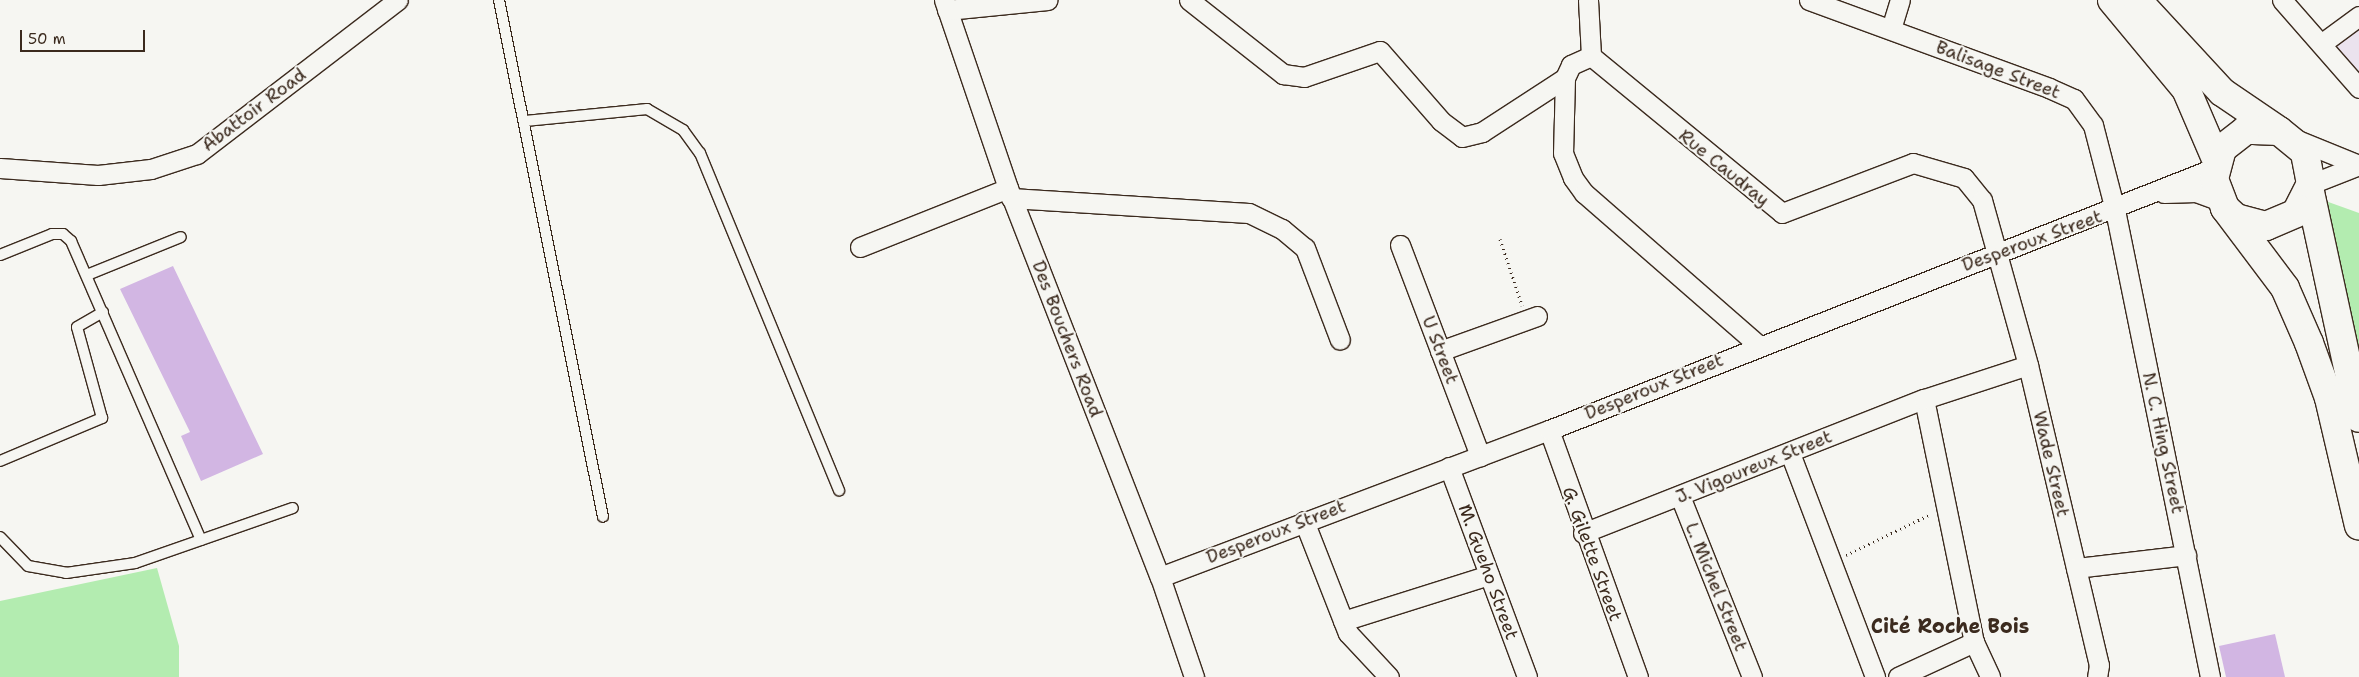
<!DOCTYPE html>
<meta charset="utf-8">
<style>
body{margin:0}
#map{position:relative;width:2359px;height:677px;overflow:hidden;background:#f6f6f2;font-family:"Shantell Sans",sans-serif}
div>[style]{position:absolute}
.built>*{inset:0;background:#ebe3ee}
.green>*{inset:0;background:#b3ecb0}
.building>*{inset:0;background:#d2b6e3}
.path>*{height:3px;margin-top:-1.5px;transform-origin:0;background:repeating-linear-gradient(90deg,#3b2a1e 0 1px,transparent 0 5px)}
.roads{filter:drop-shadow(1px 0 #3b2a1e) drop-shadow(-1px 0 #3b2a1e) drop-shadow(0 1px #3b2a1e) drop-shadow(0 -1px #3b2a1e)}
.service>*{height:10px;margin:-5px;padding:0 5px;transform-origin:5px;border-radius:5px;background:#f6f6f2}
.minor>*{height:19px;margin:-9.5px;padding:0 9.5px;transform-origin:9.5px;border-radius:9.5px;background:#f6f6f2}
.secondary>*{height:28px;margin:-14px;padding:0 14px;transform-origin:14px;border-radius:14px;background:#f6f6f2}
span{translate:-50% -50%;white-space:nowrap;text-align:center;line-height:1.15;-webkit-text-stroke:4px #f6f6f2;paint-order:stroke}
.street-label{font-size:18px;color:#3b2a1e}
.quarter-label{font-size:20px;color:#3b2a1e;font-weight:700}
.scale{position:absolute;left:20px;top:30px;width:125px;height:22px;box-sizing:border-box;border:2px solid #3b2a1e;border-top:0;padding-left:6px;font-size:15px;line-height:18px;white-space:nowrap;color:#3b2a1e;-webkit-text-stroke:4px #f6f6f2;paint-order:stroke}
</style>
<div id="map">
<div class="built">
<i style="clip-path:polygon(2359px 12px,2359px 96px,2316px 45px)"></i>
</div>
<div class="green">
<i style="clip-path:polygon(2320px 199px,2359px 213px,2359px 375px)"></i>
<i style="clip-path:polygon(157px 568px,179px 646px,179px 677px,0 677px,0 601px)"></i>
</div>
<div class="building">
<i style="clip-path:polygon(173px 266px,263px 454px,201px 481px,181px 436px,190px 432px,120px 289px)"></i>
<i style="clip-path:polygon(2275px 634px,2285px 677px,2226px 677px,2219px 646px)"></i>
</div>
<div class="path">
<i style="left:1500px;top:239px;width:70px;rotate:71.6deg"></i>
<i style="left:1846px;top:555px;width:94px;rotate:-25.8deg"></i>
</div>
<div class="roads">
<div class="service">
<i style="left:499px;top:0;width:527px;rotate:78.63deg"></i>
<i style="left:525px;top:121px;width:123px;rotate:-5.6deg"></i>
<i style="left:647px;top:109px;width:42px;rotate:30.3deg"></i>
<i style="left:683px;top:130px;width:29px;rotate:54deg"></i>
<i style="left:700px;top:153px;width:365px;rotate:67.6deg"></i>
<i style="left:0;top:255px;width:56px;rotate:-22deg"></i>
<i style="left:52px;top:234px;width:11px"></i>
<i style="left:63px;top:234px;width:11px;rotate:41deg"></i>
<i style="left:71px;top:241px;width:326px;rotate:66.5deg"></i>
<i style="left:87px;top:275px;width:101px;rotate:-22deg"></i>
<i style="left:0;top:461px;width:111px;rotate:-22.9deg"></i>
<i style="left:102px;top:418px;width:94px;rotate:-105.4deg"></i>
<i style="left:77px;top:327px;width:30px;rotate:-30deg"></i>
<i style="left:0;top:537px;width:40px;rotate:46deg"></i>
<i style="left:28px;top:566px;width:39px;rotate:10deg"></i>
<i style="left:66px;top:573px;width:70px;rotate:-8.2deg"></i>
<i style="left:135px;top:563px;width:167px;rotate:-19.2deg"></i>
</div>
<div class="minor">
<i style="left:944px;top:0;width:199px;rotate:71.2deg"></i>
<i style="left:1008px;top:188px;width:418px;rotate:68.7deg"></i>
<i style="left:1160px;top:577px;width:106px;rotate:71.2deg"></i>
<i style="left:1189px;top:0;width:120px;rotate:38.2deg"></i>
<i style="left:1283px;top:74px;width:21px;rotate:8deg"></i>
<i style="left:1304px;top:77px;width:80px;rotate:-18.9deg"></i>
<i style="left:1380px;top:51px;width:93px;rotate:48.9deg"></i>
<i style="left:1441px;top:121px;width:26px;rotate:37deg"></i>
<i style="left:1462px;top:137px;width:21px;rotate:-14deg"></i>
<i style="left:1482px;top:132px;width:99px;rotate:-33deg"></i>
<i style="left:1588px;top:0;width:56px;rotate:86.9deg"></i>
<i style="left:1591px;top:56px;width:247px;rotate:39.4deg"></i>
<i style="left:1782px;top:213px;width:140px;rotate:-20.9deg"></i>
<i style="left:1913px;top:163px;width:53px;rotate:16.4deg"></i>
<i style="left:1964px;top:178px;width:28px;rotate:51deg"></i>
<i style="left:1982px;top:200px;width:171px;rotate:74.4deg"></i>
<i style="left:2028px;top:365px;width:308px;rotate:76.7deg"></i>
<i style="left:2099px;top:665px;width:12px;rotate:99deg"></i>
<i style="left:1809px;top:0;width:256px;rotate:20.1deg"></i>
<i style="left:2049px;top:88px;width:27px;rotate:24deg"></i>
<i style="left:2074px;top:99px;width:32px;rotate:54deg"></i>
<i style="left:2093px;top:125px;width:88px;rotate:75.5deg"></i>
<i style="left:2115px;top:210px;width:477px;rotate:78.5deg"></i>
<i style="left:2282px;top:0;width:117px;rotate:48.8deg"></i>
<i style="left:947px;top:10px;width:101px;rotate:-5.7deg"></i>
<i style="left:1891px;top:29px;width:30px;rotate:-73deg"></i>
<i style="left:2321px;top:44px;width:47px;rotate:-36.4deg"></i>
<i style="left:1591px;top:56px;width:22px;rotate:156deg"></i>
<i style="left:1571px;top:65px;width:14px;rotate:115deg"></i>
<i style="left:1565px;top:78px;width:75px;rotate:91.5deg"></i>
<i style="left:1563px;top:153px;width:27px;rotate:68deg"></i>
<i style="left:1573px;top:178px;width:19px;rotate:54deg"></i>
<i style="left:1584px;top:193px;width:231px;rotate:41.1deg"></i>
<i style="left:2295px;top:139px;width:69px;rotate:22.1deg"></i>
<i style="left:0;top:168px;width:98px;rotate:4.1deg"></i>
<i style="left:98px;top:175px;width:53px;rotate:-6.5deg"></i>
<i style="left:151px;top:169px;width:48px;rotate:-18.1deg"></i>
<i style="left:197px;top:154px;width:253px;rotate:-37.5deg"></i>
<i style="left:2311px;top:184px;width:52px;rotate:-21.6deg"></i>
<i style="left:2164px;top:193px;width:32px;rotate:-2deg"></i>
<i style="left:2196px;top:192px;width:27px;rotate:20deg"></i>
<i style="left:1011px;top:198px;width:238px;rotate:3.6deg"></i>
<i style="left:1249px;top:213px;width:37px;rotate:26deg"></i>
<i style="left:1282px;top:229px;width:30px;rotate:40deg"></i>
<i style="left:1305px;top:248px;width:98px;rotate:69.2deg"></i>
<i style="left:1400px;top:245px;width:226px;rotate:69.2deg"></i>
<i style="left:860px;top:247px;width:159px;rotate:-21.7deg"></i>
<i style="left:1440px;top:351px;width:103px;rotate:-19.8deg"></i>
<i style="left:1924px;top:399px;width:248px;rotate:78.4deg"></i>
<i style="left:1974px;top:642px;width:38px;rotate:65deg"></i>
<i style="left:1549px;top:430px;width:263px;rotate:70.2deg"></i>
<i style="left:1790px;top:453px;width:240px;rotate:69.2deg"></i>
<i style="left:1449px;top:467px;width:224px;rotate:69.6deg"></i>
<i style="left:1680px;top:496px;width:195px;rotate:68.3deg"></i>
<i style="left:1304px;top:521px;width:120px;rotate:68.6deg"></i>
<i style="left:1348px;top:633px;width:60px;rotate:47deg"></i>
<i style="left:1583px;top:533px;width:366px;rotate:-21.5deg"></i>
<i style="left:1924px;top:399px;width:109px;rotate:-18.1deg"></i>
<i style="left:2076px;top:568px;width:111px;rotate:-6.7deg"></i>
<i style="left:1160px;top:577px;width:416px;rotate:-20.7deg"></i>
<i style="left:1549px;top:430px;width:715px;rotate:-21.5deg"></i>
<i style="left:1343px;top:621px;width:153px;rotate:-17.5deg"></i>
<i style="left:1898px;top:677px;width:84px;rotate:-24.7deg"></i>
</div>
<div class="secondary">
<i style="left:2112px;top:0;width:116px;rotate:50.3deg"></i>
<i style="left:2186px;top:89px;width:76px;rotate:66.8deg"></i>
<i style="left:2137px;top:0;width:125px;rotate:47.3deg"></i>
<i style="left:2222px;top:92px;width:68px;rotate:34.2deg"></i>
<i style="left:2310px;top:192px;width:231px;rotate:77.8deg"></i>
<i style="left:2225px;top:208px;width:15px;rotate:42deg"></i>
<i style="left:2236px;top:218px;width:31px;rotate:15deg"></i>
<i style="left:2266px;top:226px;width:33px;rotate:-23deg"></i>
<i style="left:2296px;top:213px;width:33px;rotate:-63deg"></i>
<i style="left:2311px;top:184px;width:33px;rotate:-101deg"></i>
<i style="left:2305px;top:152px;width:33px;rotate:-141deg"></i>
<i style="left:2279px;top:131px;width:33px;rotate:-178deg"></i>
<i style="left:2246px;top:130px;width:31px;rotate:142deg"></i>
<i style="left:2222px;top:149px;width:31px;rotate:105deg"></i>
<i style="left:2214px;top:179px;width:31px;rotate:69deg"></i>
<i style="left:2225px;top:208px;width:100px;rotate:53.1deg"></i>
<i style="left:2285px;top:288px;width:60px;rotate:66.4deg"></i>
<i style="left:2309px;top:343px;width:59px;rotate:70deg"></i>
<i style="left:2329px;top:398px;width:131px;rotate:76.8deg"></i>
</div>
</div>
<div class="street-label">
<span style="left:1998px;top:70px;rotate:21deg">Balisage Street</span>
<span style="left:254px;top:110px;rotate:-37deg">Abattoir Road</span>
<span style="left:1724px;top:168px;rotate:39deg">Rue Caudray</span>
<span style="left:2032px;top:241px;rotate:-20deg">Desperoux Street</span>
<span style="left:1067px;top:339px;rotate:69deg">Des Bouchers Road</span>
<span style="left:1440px;top:350px;rotate:69deg">U Street</span>
<span style="left:1654px;top:387px;rotate:-22deg">Desperoux Street</span>
<span style="left:2163px;top:443px;rotate:78deg">N. C. Hing Street</span>
<span style="left:2051px;top:464px;rotate:77deg">Wade Street</span>
<span style="left:1754px;top:467px;rotate:-22deg">J. Vigoureux Street</span>
<span style="left:1276px;top:532px;rotate:-21deg">Desperoux Street</span>
<span style="left:1592px;top:554px;rotate:70deg">G. Gilette Street</span>
<span style="left:1488px;top:572px;rotate:70deg">M. Gueho Street</span>
<span style="left:1716px;top:587px;rotate:68deg">L. Michel Street</span>
</div>
<div class="quarter-label">
<span style="left:1950px;top:626px">Cité Roche Bois</span>
</div>
<div class="scale">50 m</div>
</div>
